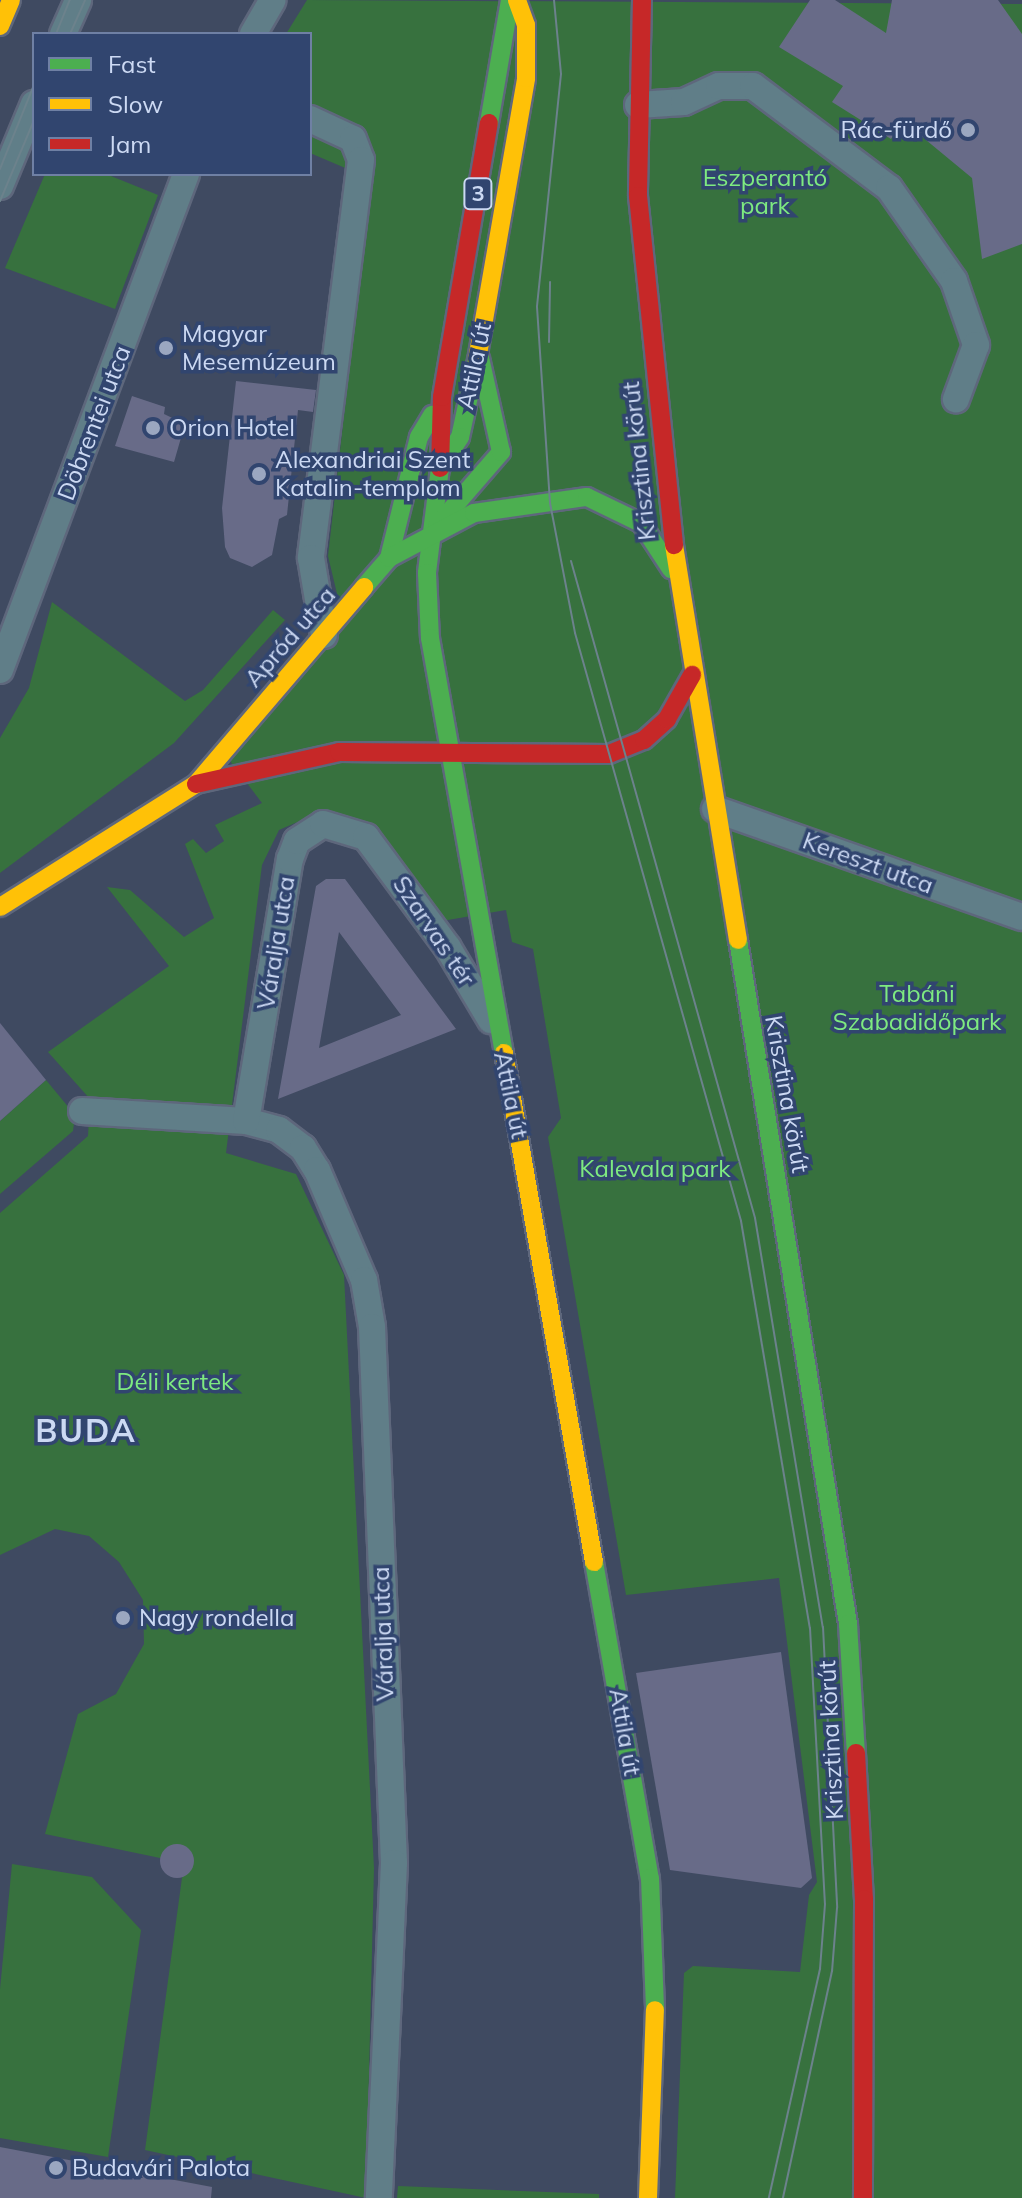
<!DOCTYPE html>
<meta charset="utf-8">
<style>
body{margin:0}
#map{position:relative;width:1022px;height:2198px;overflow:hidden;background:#3f4a61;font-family:Mulish,sans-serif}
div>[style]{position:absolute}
.green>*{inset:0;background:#37713e}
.building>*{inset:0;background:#686b88}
.round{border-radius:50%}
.roads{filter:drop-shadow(2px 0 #5e677c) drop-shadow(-2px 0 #5e677c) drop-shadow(0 2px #5e677c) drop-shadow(0 -2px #5e677c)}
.street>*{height:26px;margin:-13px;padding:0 13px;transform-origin:13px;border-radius:13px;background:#607e88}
.fast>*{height:18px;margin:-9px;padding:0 9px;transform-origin:9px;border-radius:9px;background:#4caf50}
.slow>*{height:18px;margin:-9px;padding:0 9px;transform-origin:9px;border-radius:9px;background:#ffc107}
.jam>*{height:18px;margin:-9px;padding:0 9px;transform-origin:9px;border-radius:9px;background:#c62828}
.tram>*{height:2px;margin:-1px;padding:0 1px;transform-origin:1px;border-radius:1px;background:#6c828c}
.dots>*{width:22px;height:22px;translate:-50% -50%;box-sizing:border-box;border:4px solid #31456f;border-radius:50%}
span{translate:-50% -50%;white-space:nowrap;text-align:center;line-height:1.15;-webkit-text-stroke:7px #31456f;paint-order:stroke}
.shield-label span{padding:2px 6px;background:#31456f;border:2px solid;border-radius:6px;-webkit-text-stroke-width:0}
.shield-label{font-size:22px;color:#ccd9f3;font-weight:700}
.poi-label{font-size:24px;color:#ccd9f3}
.right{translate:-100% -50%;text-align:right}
.left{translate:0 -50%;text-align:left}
.park-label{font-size:24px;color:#7eea80}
.street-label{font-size:24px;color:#ccd9f3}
.district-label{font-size:32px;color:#ccd9f3;font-weight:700;letter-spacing:2px}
.legend{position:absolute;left:32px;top:32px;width:280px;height:144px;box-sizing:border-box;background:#31456f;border:2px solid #6f80a4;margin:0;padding:10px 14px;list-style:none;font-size:24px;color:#ccd9f3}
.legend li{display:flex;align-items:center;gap:16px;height:40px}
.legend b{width:40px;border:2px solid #6f80a4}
</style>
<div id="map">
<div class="green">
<i style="clip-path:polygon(307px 0,1022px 4px,1022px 2198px,675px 2198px,684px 1973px,693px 1966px,800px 1972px,809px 1895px,817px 1882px,779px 1578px,626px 1595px,548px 1137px,561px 1118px,533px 949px,512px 942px,506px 910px,442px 921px,360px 824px,325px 810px,279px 830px,262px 865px,226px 1153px,296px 1174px,344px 1275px,374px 1868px,366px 2198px,145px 2150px,184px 1863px,45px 1834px,78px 1714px,116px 1694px,144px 1644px,143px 1600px,119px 1562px,89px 1536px,55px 1529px,0 1555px,0 1213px,88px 1136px,90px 1099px,48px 1052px,169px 966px,107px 887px,130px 890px,184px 937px,214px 918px,185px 844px,193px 839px,206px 853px,224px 841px,215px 825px,262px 803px,227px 757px,344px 623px,328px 556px,371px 179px,310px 153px,310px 34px,286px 34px)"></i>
<i style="clip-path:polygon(45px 174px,106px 174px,158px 195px,115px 309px,5px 268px)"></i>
<i style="clip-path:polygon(52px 602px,185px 701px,203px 690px,273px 610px,285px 620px,174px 743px,0 873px,0 738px,29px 688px)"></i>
<i style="clip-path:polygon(46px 1080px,75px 1115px,73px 1131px,0 1194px,0 1121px)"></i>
<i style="clip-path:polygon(12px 1864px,92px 1877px,141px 1930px,108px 2157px,0 2138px,0 1989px)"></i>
<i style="clip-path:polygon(398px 2186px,599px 2194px,599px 2198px,397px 2198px)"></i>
</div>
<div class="building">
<i style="clip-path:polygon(810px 0,835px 0,886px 33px,892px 0,998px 0,1022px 34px,1022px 244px,982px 259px,972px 178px,903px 121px,891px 139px,832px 102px,843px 86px,779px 47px)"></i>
<i style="clip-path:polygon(236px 381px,316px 390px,313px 412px,298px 410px,287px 515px,279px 519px,272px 555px,252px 567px,230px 558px,225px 547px,222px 508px)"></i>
<i style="clip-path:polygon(132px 396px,165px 407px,164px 414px,185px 424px,174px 462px,115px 446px)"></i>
<i style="clip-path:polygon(evenodd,326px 879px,345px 879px,456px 1029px,278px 1099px,316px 886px,326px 879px,339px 932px,401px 1015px,319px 1048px,339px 932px)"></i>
<i style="clip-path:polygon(0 1023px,46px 1080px,0 1121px)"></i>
<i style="clip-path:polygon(781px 1652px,812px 1878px,801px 1888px,670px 1870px,636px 1673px)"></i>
<i class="round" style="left:160px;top:1844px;width:34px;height:34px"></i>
<i style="clip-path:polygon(0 2147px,212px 2187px,211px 2198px,0 2198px)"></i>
</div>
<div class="roads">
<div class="street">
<i style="left:63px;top:34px;width:37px;rotate:-66deg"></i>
<i style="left:253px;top:34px;width:39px;rotate:-60deg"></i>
<i style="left:638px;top:105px;width:46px;rotate:-3.7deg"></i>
<i style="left:684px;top:102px;width:38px;rotate:-25deg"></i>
<i style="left:719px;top:86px;width:34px"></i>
<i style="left:753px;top:86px;width:170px;rotate:36.9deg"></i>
<i style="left:889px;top:188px;width:113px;rotate:55deg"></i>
<i style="left:954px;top:281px;width:68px;rotate:71deg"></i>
<i style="left:976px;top:345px;width:58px;rotate:110.3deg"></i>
<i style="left:310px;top:119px;width:47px;rotate:24.9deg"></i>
<i style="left:353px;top:139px;width:22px;rotate:69deg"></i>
<i style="left:361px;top:160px;width:401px;rotate:97.2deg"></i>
<i style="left:311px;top:558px;width:78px;rotate:80.4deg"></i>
<i style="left:0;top:186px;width:89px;rotate:-67.5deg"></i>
<i style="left:0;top:670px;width:530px;rotate:-69.44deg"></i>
<i style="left:715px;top:809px;width:325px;rotate:19.4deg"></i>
<i style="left:82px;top:1111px;width:164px;rotate:3.5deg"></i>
<i style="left:246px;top:1121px;width:34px;rotate:15deg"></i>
<i style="left:279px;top:1130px;width:30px;rotate:37deg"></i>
<i style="left:303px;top:1148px;width:26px;rotate:58deg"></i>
<i style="left:317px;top:1170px;width:120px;rotate:66.9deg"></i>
<i style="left:364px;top:1280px;width:48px;rotate:80.3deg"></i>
<i style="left:372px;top:1327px;width:536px;rotate:87.65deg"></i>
<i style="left:394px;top:1863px;width:335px;rotate:92.6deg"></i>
<i style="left:246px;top:1121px;width:266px;rotate:-80.5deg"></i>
<i style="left:290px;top:859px;width:19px;rotate:-69deg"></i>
<i style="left:297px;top:841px;width:31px;rotate:-33deg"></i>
<i style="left:323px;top:824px;width:45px;rotate:16.8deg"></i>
<i style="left:366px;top:837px;width:138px;rotate:53.5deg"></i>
<i style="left:448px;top:948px;width:84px;rotate:59.2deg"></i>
</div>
<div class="fast">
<i style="left:489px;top:123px;width:125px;rotate:-80.3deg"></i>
<i style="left:477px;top:360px;width:79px;rotate:102.4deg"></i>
<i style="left:460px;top:437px;width:37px;rotate:123deg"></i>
<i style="left:440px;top:468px;width:106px;rotate:97.1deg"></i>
<i style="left:427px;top:573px;width:65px;rotate:87.4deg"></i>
<i style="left:430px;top:638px;width:422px;rotate:79.9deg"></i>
<i style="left:437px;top:526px;width:98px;rotate:-49.1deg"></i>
<i style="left:501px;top:452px;width:96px;rotate:-102.6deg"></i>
<i style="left:389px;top:558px;width:125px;rotate:-76.1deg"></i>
<i style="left:419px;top:437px;width:26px;rotate:-59deg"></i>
<i style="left:364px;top:587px;width:38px;rotate:-49deg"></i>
<i style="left:389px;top:558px;width:96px;rotate:-27.9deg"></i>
<i style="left:474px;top:513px;width:114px;rotate:-8.1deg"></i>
<i style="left:587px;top:497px;width:60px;rotate:25.7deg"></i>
<i style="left:641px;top:523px;width:55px;rotate:56.9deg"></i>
<i style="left:738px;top:940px;width:693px;rotate:80.86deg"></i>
<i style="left:848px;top:1624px;width:129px;rotate:86.5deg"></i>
<i style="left:594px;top:1562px;width:321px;rotate:80deg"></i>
<i style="left:650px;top:1878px;width:132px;rotate:87.8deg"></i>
</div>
<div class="slow">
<i style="left:0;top:26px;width:28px;rotate:-67deg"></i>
<i style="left:477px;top:360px;width:286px;rotate:-80.1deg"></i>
<i style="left:526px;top:78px;width:53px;rotate:-90deg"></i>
<i style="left:526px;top:25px;width:27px;rotate:-110deg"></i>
<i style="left:674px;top:545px;width:400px;rotate:80.8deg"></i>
<i style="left:0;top:907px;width:231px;rotate:-32.1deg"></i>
<i style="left:196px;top:784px;width:259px;rotate:-49.5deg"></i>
<i style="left:504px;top:1053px;width:517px;rotate:79.97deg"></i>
<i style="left:648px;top:2198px;width:188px;rotate:-87.9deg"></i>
</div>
<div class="jam">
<i style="left:642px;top:0;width:196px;rotate:91.2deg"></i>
<i style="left:638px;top:196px;width:351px;rotate:84.1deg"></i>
<i style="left:440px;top:468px;width:71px;rotate:-88.4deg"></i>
<i style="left:442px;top:397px;width:278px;rotate:-80.3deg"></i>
<i style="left:196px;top:784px;width:147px;rotate:-12.6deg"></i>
<i style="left:339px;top:752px;width:270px;rotate:0.4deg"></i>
<i style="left:609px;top:754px;width:38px;rotate:-22deg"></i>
<i style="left:644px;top:740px;width:31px;rotate:-42deg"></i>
<i style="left:667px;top:719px;width:51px;rotate:-60.4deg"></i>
<i style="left:856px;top:1753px;width:146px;rotate:86.9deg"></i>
<i style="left:864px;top:1899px;width:299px;rotate:90.2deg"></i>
</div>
</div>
<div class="tram">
<i style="left:554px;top:0;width:74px;rotate:84.6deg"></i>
<i style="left:561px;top:74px;width:234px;rotate:95.9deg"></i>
<i style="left:537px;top:307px;width:196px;rotate:86.2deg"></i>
<i style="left:550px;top:503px;width:132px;rotate:79.1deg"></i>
<i style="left:575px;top:633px;width:611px;rotate:74.23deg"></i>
<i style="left:741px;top:1221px;width:413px;rotate:80.4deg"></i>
<i style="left:810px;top:1628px;width:276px;rotate:86.9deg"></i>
<i style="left:825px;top:1904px;width:65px;rotate:94.4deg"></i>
<i style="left:820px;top:1969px;width:235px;rotate:102.6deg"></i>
<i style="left:56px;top:34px;width:37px;rotate:-68deg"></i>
<i style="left:70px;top:34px;width:37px;rotate:-66deg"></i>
<i style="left:0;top:169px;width:91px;rotate:-68deg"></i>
<i style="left:0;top:201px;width:88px;rotate:-67.2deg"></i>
<i style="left:549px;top:342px;width:60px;rotate:-89deg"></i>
<i style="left:571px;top:561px;width:682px;rotate:74.35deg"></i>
<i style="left:755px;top:1218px;width:415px;rotate:80.6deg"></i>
<i style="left:823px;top:1627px;width:281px;rotate:87.1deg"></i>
<i style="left:837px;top:1908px;width:63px;rotate:94.5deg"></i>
<i style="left:832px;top:1971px;width:232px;rotate:102.2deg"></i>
</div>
<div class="dots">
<i style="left:968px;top:130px;background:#9ba7c0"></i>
<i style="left:166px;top:348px;background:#9ba7c0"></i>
<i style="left:153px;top:428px;background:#9ba7c0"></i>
<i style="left:259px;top:474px;background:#9ba7c0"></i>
<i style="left:123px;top:1618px;background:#9ba7c0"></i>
<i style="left:56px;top:2168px;background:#9ba7c0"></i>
</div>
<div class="shield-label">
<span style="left:478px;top:194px">3</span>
</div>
<div class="poi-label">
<span class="right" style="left:952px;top:130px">Rác-fürdő</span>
<span class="left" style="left:182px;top:348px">Magyar<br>Mesemúzeum</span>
<span class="left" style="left:169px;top:428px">Orion Hotel</span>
<span class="left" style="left:275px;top:474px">Alexandriai Szent<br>Katalin-templom</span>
<span class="left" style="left:139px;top:1618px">Nagy rondella</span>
<span class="left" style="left:72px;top:2168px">Budavári Palota</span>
</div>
<div class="park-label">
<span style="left:765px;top:192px">Eszperantó<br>park</span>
<span style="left:917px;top:1008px">Tabáni<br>Szabadidőpark</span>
<span style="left:655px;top:1169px">Kalevala park</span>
<span style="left:175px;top:1382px">Déli kertek</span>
</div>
<div class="street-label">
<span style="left:474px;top:366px;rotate:-78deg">Attila út</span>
<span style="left:94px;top:423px;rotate:-69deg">Döbrentei utca</span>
<span style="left:639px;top:461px;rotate:-96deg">Krisztina körút</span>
<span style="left:290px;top:637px;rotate:-49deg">Apród utca</span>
<span style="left:868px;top:863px;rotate:20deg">Kereszt utca</span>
<span style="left:434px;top:931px;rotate:56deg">Szarvas tér</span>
<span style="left:276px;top:943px;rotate:-81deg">Váralja utca</span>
<span style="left:787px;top:1094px;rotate:80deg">Krisztina körút</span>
<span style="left:511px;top:1095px;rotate:78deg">Attila út</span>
<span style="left:383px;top:1634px;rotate:-92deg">Váralja utca</span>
<span style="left:625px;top:1732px;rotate:80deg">Attila út</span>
<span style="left:831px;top:1740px;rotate:-93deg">Krisztina körút</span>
</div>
<div class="district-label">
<span style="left:86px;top:1430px">BUDA</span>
</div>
<ul class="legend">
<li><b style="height:10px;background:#4caf50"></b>Fast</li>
<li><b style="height:10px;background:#ffc107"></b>Slow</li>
<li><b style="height:10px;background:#c62828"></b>Jam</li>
</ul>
</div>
